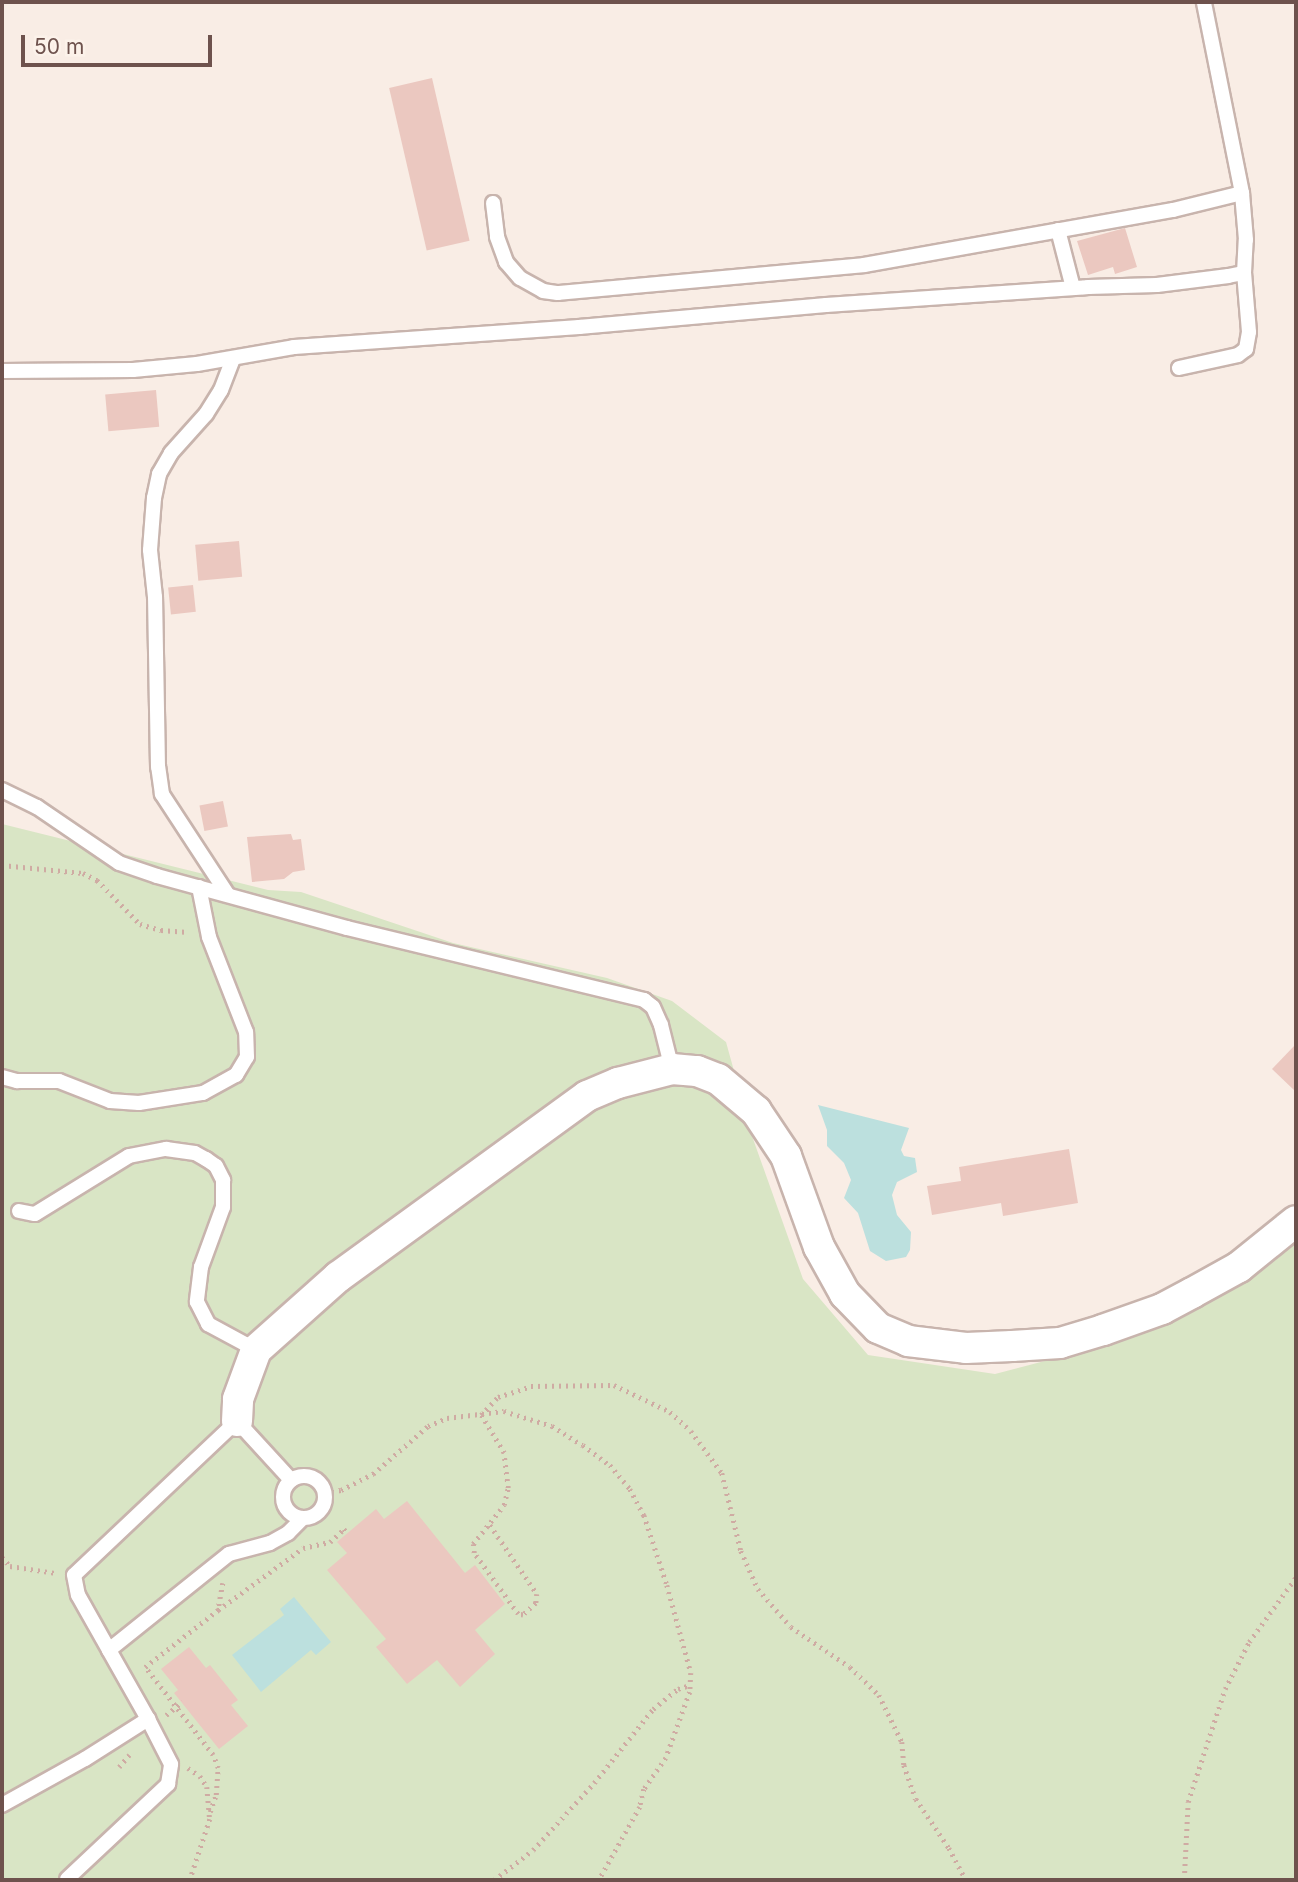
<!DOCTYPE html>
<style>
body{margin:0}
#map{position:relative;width:1298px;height:1882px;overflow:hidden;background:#f9ede5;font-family:Inter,sans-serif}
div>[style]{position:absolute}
.green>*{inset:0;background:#d9e5c5}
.water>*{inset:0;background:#bce0de}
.building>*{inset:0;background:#ebc8c0;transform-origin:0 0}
.path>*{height:4.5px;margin-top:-2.25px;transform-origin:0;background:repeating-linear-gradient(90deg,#cfaba3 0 2px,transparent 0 7px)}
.roads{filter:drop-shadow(2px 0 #c8b4ad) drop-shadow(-2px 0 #c8b4ad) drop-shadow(0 2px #c8b4ad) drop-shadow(0 -2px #c8b4ad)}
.service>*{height:14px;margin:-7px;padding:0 7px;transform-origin:7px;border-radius:7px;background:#fff}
.service>.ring{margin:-7px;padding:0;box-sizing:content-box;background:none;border:14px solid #fff;border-radius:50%}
.minor>*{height:30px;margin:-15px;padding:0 15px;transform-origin:15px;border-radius:15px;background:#fff}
span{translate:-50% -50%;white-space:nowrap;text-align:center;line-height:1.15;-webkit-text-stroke:5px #fcf2ea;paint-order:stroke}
.frame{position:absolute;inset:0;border:4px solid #6e524d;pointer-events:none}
.scale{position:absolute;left:21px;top:35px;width:191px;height:32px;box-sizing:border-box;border:4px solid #6e524d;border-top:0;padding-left:9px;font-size:21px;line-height:24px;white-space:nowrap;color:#6e524d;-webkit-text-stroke:5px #fcf2ea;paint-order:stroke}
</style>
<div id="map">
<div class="green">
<i style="clip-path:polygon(2px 824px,268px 890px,301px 892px,453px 943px,607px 978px,672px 1001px,726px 1042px,752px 1136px,803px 1279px,868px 1355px,995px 1374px,1087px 1350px,1200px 1302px,1296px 1240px,1296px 1880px,2px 1880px)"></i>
</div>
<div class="water">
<i style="clip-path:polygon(818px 1105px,909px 1128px,901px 1150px,904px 1156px,915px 1158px,917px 1172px,897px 1182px,892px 1195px,897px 1215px,911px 1232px,910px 1250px,906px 1257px,886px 1261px,870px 1251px,858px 1213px,844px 1198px,851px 1180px,844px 1163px,827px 1146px,827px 1130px)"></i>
<i style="clip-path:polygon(294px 1597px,331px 1642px,316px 1655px,311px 1650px,261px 1692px,232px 1655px,284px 1615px,280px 1609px)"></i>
</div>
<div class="building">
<i style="left:432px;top:78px;width:167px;height:44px;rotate:77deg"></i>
<i style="clip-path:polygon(1125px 228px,1137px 267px,1115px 274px,1113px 267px,1088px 275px,1077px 241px)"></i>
<i style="left:156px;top:390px;width:37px;height:51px;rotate:85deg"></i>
<i style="left:239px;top:541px;width:36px;height:44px;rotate:85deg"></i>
<i style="left:193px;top:585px;width:27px;height:25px;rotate:84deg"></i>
<i style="left:223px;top:801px;width:26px;height:24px;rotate:79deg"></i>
<i style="clip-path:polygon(291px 834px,293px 840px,301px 839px,305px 870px,293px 872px,284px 879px,252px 882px,247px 837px)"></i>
<i style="clip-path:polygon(1296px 1044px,1296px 1092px,1272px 1069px)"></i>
<i style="clip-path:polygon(1069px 1149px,1078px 1203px,1003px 1216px,1001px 1203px,932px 1215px,927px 1186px,961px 1181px,959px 1167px)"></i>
<i style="clip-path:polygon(407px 1501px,465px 1573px,475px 1565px,505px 1604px,475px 1630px,495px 1654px,460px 1687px,437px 1660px,407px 1684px,376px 1647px,386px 1639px,327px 1570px,347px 1553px,337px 1542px,376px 1509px,384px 1519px)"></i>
<i style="clip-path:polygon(189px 1647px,206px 1668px,210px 1665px,238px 1700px,231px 1705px,248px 1726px,219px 1749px,174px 1693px,178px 1690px,161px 1669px)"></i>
</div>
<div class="path">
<i style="left:2px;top:865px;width:81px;rotate:5.6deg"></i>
<i style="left:83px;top:873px;width:16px;rotate:27deg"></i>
<i style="left:97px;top:880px;width:62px;rotate:45.7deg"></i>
<i style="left:140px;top:924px;width:22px;rotate:16deg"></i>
<i style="left:161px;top:930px;width:27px;rotate:4deg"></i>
<i style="left:325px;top:1493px;width:16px;rotate:-11deg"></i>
<i style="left:341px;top:1490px;width:36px;rotate:-27deg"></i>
<i style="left:373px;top:1474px;width:73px;rotate:-41.1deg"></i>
<i style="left:428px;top:1426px;width:21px;rotate:-23deg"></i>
<i style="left:447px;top:1418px;width:57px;rotate:-7deg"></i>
<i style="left:504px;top:1411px;width:50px;rotate:17.4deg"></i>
<i style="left:552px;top:1426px;width:36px;rotate:32deg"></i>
<i style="left:583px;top:1445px;width:34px;rotate:37deg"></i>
<i style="left:610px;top:1465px;width:31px;rotate:50deg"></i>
<i style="left:630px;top:1489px;width:30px;rotate:62deg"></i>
<i style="left:644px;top:1515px;width:74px;rotate:71.8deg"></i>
<i style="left:667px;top:1585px;width:91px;rotate:74.7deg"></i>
<i style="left:691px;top:1673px;width:19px;rotate:93deg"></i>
<i style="left:690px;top:1692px;width:70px;rotate:110deg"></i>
<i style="left:666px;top:1758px;width:38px;rotate:125deg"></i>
<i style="left:644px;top:1789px;width:18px;rotate:103deg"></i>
<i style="left:640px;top:1807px;width:84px;rotate:119.3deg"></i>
<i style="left:490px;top:1525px;width:83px;rotate:55.7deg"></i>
<i style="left:537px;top:1594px;width:9px;rotate:96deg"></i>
<i style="left:536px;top:1603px;width:18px;rotate:137deg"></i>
<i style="left:523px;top:1615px;width:5px;rotate:-169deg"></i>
<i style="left:518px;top:1614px;width:75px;rotate:-125.8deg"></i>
<i style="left:474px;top:1553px;width:9px;rotate:-96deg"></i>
<i style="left:473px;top:1544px;width:50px;rotate:-51.5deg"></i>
<i style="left:504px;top:1505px;width:17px;rotate:-77deg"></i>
<i style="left:508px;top:1488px;width:35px;rotate:-97deg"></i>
<i style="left:504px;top:1453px;width:44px;rotate:-121.2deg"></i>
<i style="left:481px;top:1415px;width:25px;rotate:-47deg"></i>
<i style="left:498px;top:1397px;width:35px;rotate:-18deg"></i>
<i style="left:531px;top:1386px;width:83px;rotate:-0.7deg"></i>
<i style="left:614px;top:1385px;width:62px;rotate:25.7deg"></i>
<i style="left:670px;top:1412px;width:28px;rotate:42deg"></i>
<i style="left:691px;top:1431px;width:52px;rotate:53.6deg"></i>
<i style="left:722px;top:1473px;width:80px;rotate:76.3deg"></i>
<i style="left:741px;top:1551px;width:42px;rotate:65.9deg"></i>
<i style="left:758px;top:1589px;width:50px;rotate:49deg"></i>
<i style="left:791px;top:1627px;width:71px;rotate:34.1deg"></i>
<i style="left:850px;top:1667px;width:40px;rotate:44deg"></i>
<i style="left:879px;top:1695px;width:52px;rotate:63.9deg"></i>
<i style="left:902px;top:1742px;width:23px;rotate:85deg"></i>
<i style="left:904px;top:1765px;width:36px;rotate:71deg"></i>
<i style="left:916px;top:1799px;width:59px;rotate:56deg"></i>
<i style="left:949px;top:1848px;width:36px;rotate:62deg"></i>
<i style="left:2px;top:1557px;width:12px;rotate:48deg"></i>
<i style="left:10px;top:1566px;width:47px;rotate:8.7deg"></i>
<i style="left:223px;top:1583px;width:27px;rotate:100deg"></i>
<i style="left:218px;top:1610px;width:105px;rotate:-36.1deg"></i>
<i style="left:303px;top:1548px;width:28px;rotate:-13deg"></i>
<i style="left:330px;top:1542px;width:19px;rotate:-43deg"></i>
<i style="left:344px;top:1529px;width:6px;rotate:51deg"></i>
<i style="left:166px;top:1715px;width:21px;rotate:-39deg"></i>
<i style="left:119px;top:1767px;width:16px;rotate:-50deg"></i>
<i style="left:188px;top:1768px;width:14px;rotate:34deg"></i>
<i style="left:200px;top:1776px;width:13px;rotate:58deg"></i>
<i style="left:207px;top:1787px;width:32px;rotate:85deg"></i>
<i style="left:210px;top:1819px;width:64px;rotate:108.2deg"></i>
<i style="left:210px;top:1812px;width:18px;rotate:-71deg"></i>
<i style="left:216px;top:1795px;width:27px;rotate:-86deg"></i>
<i style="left:218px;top:1768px;width:14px;rotate:-111deg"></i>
<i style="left:213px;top:1755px;width:111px;rotate:-127.7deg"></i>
<i style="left:145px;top:1667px;width:93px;rotate:-38deg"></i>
<i style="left:494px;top:1880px;width:49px;rotate:-37.6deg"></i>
<i style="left:533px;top:1850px;width:91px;rotate:-47.7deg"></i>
<i style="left:594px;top:1783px;width:95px;rotate:-51.4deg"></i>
<i style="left:653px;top:1709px;width:32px;rotate:-39deg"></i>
<i style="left:678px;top:1689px;width:13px;rotate:-18deg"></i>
<i style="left:1184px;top:1880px;width:78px;rotate:-87.1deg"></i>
<i style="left:1188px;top:1802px;width:119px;rotate:-71.9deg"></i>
<i style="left:1225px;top:1689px;width:53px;rotate:-62.9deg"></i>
<i style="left:1249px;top:1642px;width:80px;rotate:-54.1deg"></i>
</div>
<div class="roads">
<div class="service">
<i style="left:493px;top:203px;width:34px;rotate:83deg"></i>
<i style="left:497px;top:237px;width:27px;rotate:70deg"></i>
<i style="left:506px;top:262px;width:21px;rotate:49deg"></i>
<i style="left:520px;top:278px;width:26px;rotate:29deg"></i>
<i style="left:543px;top:291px;width:15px;rotate:8deg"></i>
<i style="left:558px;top:293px;width:307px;rotate:-5.2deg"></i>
<i style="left:864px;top:265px;width:314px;rotate:-10.1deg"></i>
<i style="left:1173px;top:210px;width:71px;rotate:-13.8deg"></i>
<i style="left:1242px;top:193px;width:195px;rotate:-101.3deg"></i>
<i style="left:1058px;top:230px;width:60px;rotate:75.5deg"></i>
<i style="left:1179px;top:368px;width:60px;rotate:-12.4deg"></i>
<i style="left:1238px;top:355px;width:10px;rotate:-37deg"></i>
<i style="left:1246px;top:349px;width:17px;rotate:-80deg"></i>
<i style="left:1249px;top:332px;width:59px;rotate:-94.8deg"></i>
<i style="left:2px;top:371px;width:131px;rotate:-0.4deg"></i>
<i style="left:133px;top:370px;width:64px;rotate:-5.4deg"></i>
<i style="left:197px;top:364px;width:98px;rotate:-9.9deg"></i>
<i style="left:294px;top:347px;width:286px;rotate:-4deg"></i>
<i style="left:579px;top:327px;width:248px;rotate:-5.1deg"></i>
<i style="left:826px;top:305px;width:263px;rotate:-3.9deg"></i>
<i style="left:1088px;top:287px;width:69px;rotate:-1.7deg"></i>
<i style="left:1157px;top:285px;width:72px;rotate:-7.2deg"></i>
<i style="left:1228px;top:276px;width:16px;rotate:-11deg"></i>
<i style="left:1244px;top:273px;width:33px;rotate:-87deg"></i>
<i style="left:1246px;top:240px;width:47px;rotate:-94.9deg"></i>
<i style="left:2px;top:790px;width:39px;rotate:26deg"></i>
<i style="left:37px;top:807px;width:99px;rotate:34.3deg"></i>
<i style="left:119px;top:863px;width:40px;rotate:18.9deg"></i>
<i style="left:157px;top:876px;width:197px;rotate:15.3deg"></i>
<i style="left:347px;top:928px;width:306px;rotate:13.6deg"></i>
<i style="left:644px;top:1000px;width:11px;rotate:38deg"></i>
<i style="left:653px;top:1007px;width:20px;rotate:66deg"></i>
<i style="left:661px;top:1025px;width:45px;rotate:76deg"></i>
<i style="left:228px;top:895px;width:121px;rotate:-123.2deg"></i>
<i style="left:162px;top:794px;width:27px;rotate:-98deg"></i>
<i style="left:158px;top:767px;width:170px;rotate:-91deg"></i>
<i style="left:155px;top:597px;width:47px;rotate:-96.1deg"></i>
<i style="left:150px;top:550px;width:52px;rotate:-85.6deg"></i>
<i style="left:154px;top:498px;width:25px;rotate:-78deg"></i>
<i style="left:159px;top:474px;width:24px;rotate:-60deg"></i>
<i style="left:171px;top:453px;width:52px;rotate:-48.1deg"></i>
<i style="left:206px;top:414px;width:28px;rotate:-58deg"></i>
<i style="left:221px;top:390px;width:33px;rotate:-69deg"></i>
<i style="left:2px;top:1077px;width:16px;rotate:15deg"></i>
<i style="left:17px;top:1081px;width:42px"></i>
<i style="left:59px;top:1081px;width:55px;rotate:21.4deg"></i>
<i style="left:110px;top:1101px;width:29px;rotate:4deg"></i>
<i style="left:139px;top:1103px;width:65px;rotate:-8.9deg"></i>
<i style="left:203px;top:1093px;width:38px;rotate:-29deg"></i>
<i style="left:236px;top:1075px;width:21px;rotate:-59deg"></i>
<i style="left:247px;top:1057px;width:25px;rotate:-92deg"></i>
<i style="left:246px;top:1032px;width:102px;rotate:-111.3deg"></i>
<i style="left:209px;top:937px;width:51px;rotate:-101.3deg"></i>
<i style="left:19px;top:1211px;width:16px;rotate:11deg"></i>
<i style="left:35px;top:1214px;width:110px;rotate:-31.7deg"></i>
<i style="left:129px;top:1156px;width:38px;rotate:-11deg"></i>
<i style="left:166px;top:1149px;width:29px;rotate:8deg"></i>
<i style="left:195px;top:1153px;width:13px;rotate:29deg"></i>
<i style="left:206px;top:1159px;width:12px;rotate:35deg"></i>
<i style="left:216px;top:1166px;width:16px;rotate:63deg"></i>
<i style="left:223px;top:1180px;width:27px;rotate:90deg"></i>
<i style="left:223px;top:1207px;width:64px;rotate:110.1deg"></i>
<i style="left:201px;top:1267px;width:35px;rotate:97deg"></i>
<i style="left:197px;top:1302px;width:25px;rotate:63deg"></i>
<i style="left:208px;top:1324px;width:55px;rotate:28.4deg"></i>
<i class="ring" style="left:283px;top:1476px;width:28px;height:28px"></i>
<i style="left:291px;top:1480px;width:80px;rotate:-132.5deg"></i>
<i style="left:237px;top:1421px;width:224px;rotate:136.6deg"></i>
<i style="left:74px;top:1575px;width:20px;rotate:79deg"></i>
<i style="left:78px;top:1595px;width:63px;rotate:60.6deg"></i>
<i style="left:109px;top:1650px;width:154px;rotate:-38.7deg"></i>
<i style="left:229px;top:1554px;width:42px;rotate:-15deg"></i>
<i style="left:270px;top:1543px;width:21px;rotate:-29deg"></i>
<i style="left:288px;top:1533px;width:21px;rotate:-45deg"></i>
<i style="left:2px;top:1805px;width:95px;rotate:-29deg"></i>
<i style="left:85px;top:1759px;width:75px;rotate:-32.4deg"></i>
<i style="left:148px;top:1719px;width:79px;rotate:-119.5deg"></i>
<i style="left:67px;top:1879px;width:139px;rotate:-43.2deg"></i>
<i style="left:168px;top:1784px;width:20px;rotate:-81deg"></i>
<i style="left:171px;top:1764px;width:51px;rotate:-117.1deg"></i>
</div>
<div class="minor">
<i style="left:237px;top:1421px;width:22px;rotate:-87deg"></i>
<i style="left:238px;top:1399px;width:52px;rotate:-69.8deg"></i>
<i style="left:256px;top:1350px;width:110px;rotate:-41.7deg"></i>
<i style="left:338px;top:1277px;width:308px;rotate:-36deg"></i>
<i style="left:587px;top:1096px;width:34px;rotate:-23deg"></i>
<i style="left:618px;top:1083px;width:56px;rotate:-14.5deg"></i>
<i style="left:672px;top:1069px;width:25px;rotate:5deg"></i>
<i style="left:697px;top:1071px;width:22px;rotate:21deg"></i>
<i style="left:718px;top:1079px;width:50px;rotate:40.1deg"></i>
<i style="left:756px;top:1111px;width:54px;rotate:56.3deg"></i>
<i style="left:786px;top:1156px;width:97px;rotate:70.1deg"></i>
<i style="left:819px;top:1247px;width:54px;rotate:61deg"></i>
<i style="left:845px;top:1294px;width:47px;rotate:45.9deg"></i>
<i style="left:878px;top:1328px;width:33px;rotate:23deg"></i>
<i style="left:908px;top:1341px;width:58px;rotate:6.9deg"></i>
<i style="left:966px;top:1348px;width:46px;rotate:-2.5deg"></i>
<i style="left:1012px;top:1346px;width:48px;rotate:-3.6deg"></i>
<i style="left:1060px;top:1343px;width:45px;rotate:-16.8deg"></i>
<i style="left:1103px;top:1330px;width:63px;rotate:-19.6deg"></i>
<i style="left:1162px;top:1309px;width:34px;rotate:-28deg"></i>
<i style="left:1192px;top:1293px;width:54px;rotate:-29deg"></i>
<i style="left:1239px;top:1267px;width:73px;rotate:-38.9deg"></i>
</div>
</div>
<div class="frame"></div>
<div class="scale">50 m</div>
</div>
